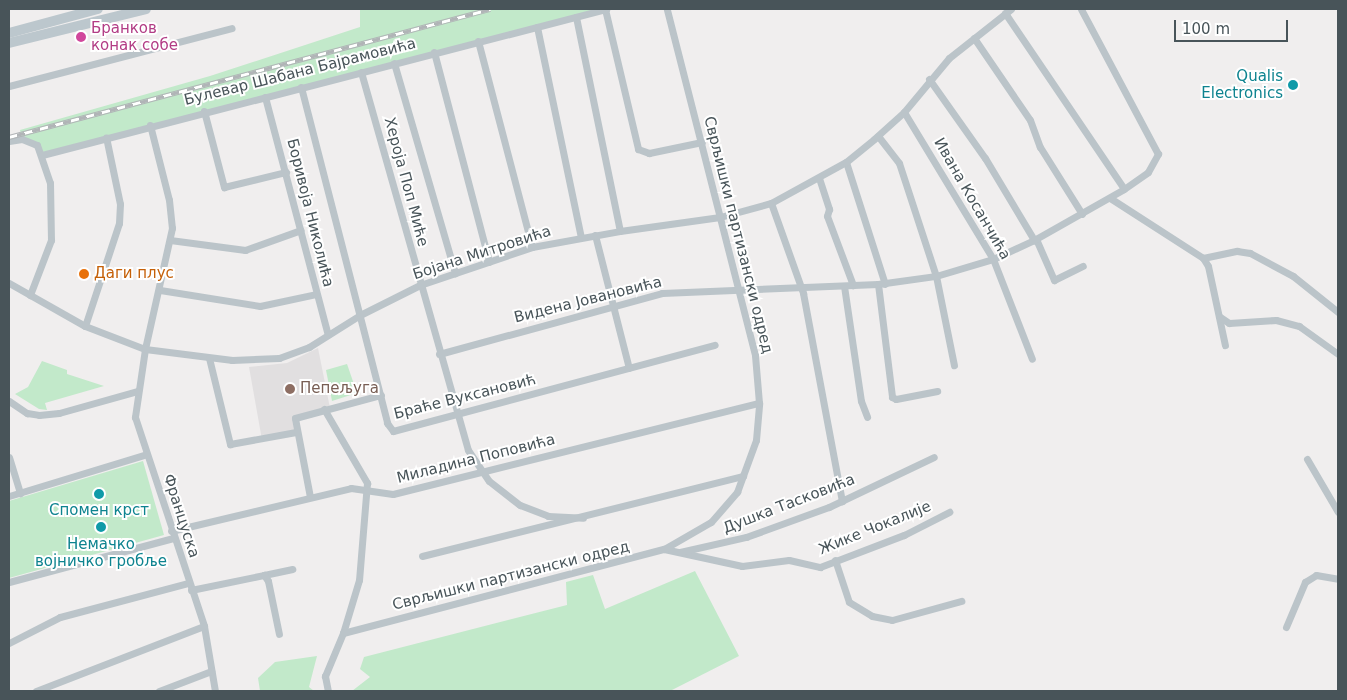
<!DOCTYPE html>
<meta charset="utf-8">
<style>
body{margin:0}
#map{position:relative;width:1347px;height:700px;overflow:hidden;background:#f0eeee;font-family:"DejaVu Sans",sans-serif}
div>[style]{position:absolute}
.education>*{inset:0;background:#e1dfe0}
.green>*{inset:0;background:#c2e9ca}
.street>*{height:7px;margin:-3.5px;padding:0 3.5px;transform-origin:3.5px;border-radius:3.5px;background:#bbc4c9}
.secondary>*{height:10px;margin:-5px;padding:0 5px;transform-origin:5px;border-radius:5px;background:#bcc7cd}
.rail>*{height:4.5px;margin-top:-2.25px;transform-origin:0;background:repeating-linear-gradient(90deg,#fff 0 8px,#b1b4b7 0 16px);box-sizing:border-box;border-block:1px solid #b1b4b7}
.dots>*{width:14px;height:14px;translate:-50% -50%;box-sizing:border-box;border:2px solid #fff;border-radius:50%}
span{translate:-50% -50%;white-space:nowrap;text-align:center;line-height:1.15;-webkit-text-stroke:4px #fff;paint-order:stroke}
.hotel-label{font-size:15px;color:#b23c85}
.left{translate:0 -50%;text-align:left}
.street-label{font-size:15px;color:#485459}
.culture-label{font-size:15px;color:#0d838f}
.right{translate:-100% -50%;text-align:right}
.food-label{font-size:15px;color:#c56008}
.education-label{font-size:15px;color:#785e54}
.frame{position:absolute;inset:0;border:10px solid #485459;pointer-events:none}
.scale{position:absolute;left:1174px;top:20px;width:114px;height:22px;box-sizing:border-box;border:2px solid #485459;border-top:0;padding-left:6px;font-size:15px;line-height:18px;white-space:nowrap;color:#485459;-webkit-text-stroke:4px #fff;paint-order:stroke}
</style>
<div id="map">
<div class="education">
<i style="clip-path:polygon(318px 348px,330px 408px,299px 415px,296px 432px,262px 440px,249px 367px,287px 363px)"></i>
</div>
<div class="green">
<i style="clip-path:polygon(360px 9px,601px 9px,42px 154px,22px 138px,20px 130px,210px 76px,360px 27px)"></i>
<i style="clip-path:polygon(42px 361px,67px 370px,67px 374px,104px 386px,45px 403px,47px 410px,39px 409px,15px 394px,28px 387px)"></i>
<i style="clip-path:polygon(347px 364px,357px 393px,332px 401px,326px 370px)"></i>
<i style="clip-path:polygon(143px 461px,164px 535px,9px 578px,9px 501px)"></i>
<i style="clip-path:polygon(695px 571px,739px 656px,670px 691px,352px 691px,370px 677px,360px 669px,364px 657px,567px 605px,566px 582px,593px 575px,605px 609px)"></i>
<i style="clip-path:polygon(317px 656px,309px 687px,314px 691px,260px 691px,258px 678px,275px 662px)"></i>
</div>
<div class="street">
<i style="left:605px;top:9px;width:144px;rotate:76.7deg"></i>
<i style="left:638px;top:149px;width:12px;rotate:20deg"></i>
<i style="left:649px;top:153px;width:54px;rotate:-11.7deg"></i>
<i style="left:1005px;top:13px;width:212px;rotate:55.9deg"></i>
<i style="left:576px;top:17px;width:218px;rotate:78.4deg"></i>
<i style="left:537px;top:27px;width:215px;rotate:78.2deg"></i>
<i style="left:974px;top:38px;width:99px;rotate:55.7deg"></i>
<i style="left:1030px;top:120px;width:29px;rotate:70deg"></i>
<i style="left:1040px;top:147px;width:79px;rotate:57.9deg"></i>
<i style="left:478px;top:41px;width:213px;rotate:75.3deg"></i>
<i style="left:434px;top:52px;width:217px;rotate:75.3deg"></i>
<i style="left:394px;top:63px;width:219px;rotate:73.8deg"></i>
<i style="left:361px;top:72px;width:393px;rotate:74.2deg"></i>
<i style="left:468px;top:450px;width:37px;rotate:56deg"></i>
<i style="left:489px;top:481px;width:39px;rotate:38deg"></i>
<i style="left:520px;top:505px;width:30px;rotate:21deg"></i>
<i style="left:548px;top:516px;width:35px;rotate:3deg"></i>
<i style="left:929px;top:79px;width:97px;rotate:54.7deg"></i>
<i style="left:985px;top:158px;width:96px;rotate:59.1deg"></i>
<i style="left:9px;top:86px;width:230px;rotate:-14.6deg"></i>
<i style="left:301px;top:87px;width:347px;rotate:75.6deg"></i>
<i style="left:387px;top:423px;width:10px;rotate:53deg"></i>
<i style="left:393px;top:431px;width:333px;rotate:-15deg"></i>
<i style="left:265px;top:97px;width:246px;rotate:75.2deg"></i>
<i style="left:204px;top:111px;width:79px;rotate:75.3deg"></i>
<i style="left:224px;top:187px;width:64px;rotate:-13.6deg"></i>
<i style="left:904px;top:112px;width:172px;rotate:58.8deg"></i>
<i style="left:993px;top:259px;width:107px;rotate:68.7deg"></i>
<i style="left:150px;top:125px;width:77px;rotate:75.8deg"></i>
<i style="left:169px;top:200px;width:28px;rotate:84deg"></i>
<i style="left:172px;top:228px;width:124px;rotate:102.6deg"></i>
<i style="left:145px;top:349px;width:69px;rotate:98.4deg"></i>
<i style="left:135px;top:417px;width:220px;rotate:71.7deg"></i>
<i style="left:204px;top:626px;width:66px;rotate:80.4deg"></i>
<i style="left:878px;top:136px;width:34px;rotate:52deg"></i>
<i style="left:899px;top:163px;width:119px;rotate:71.9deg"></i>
<i style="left:936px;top:276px;width:91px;rotate:78.6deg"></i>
<i style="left:9px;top:141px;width:13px;rotate:-9deg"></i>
<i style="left:22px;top:139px;width:16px;rotate:22deg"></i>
<i style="left:37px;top:145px;width:40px;rotate:71.1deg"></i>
<i style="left:50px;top:183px;width:57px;rotate:89deg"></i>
<i style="left:51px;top:240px;width:59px;rotate:110.9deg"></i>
<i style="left:42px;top:155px;width:583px;rotate:-14.51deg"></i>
<i style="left:846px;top:162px;width:128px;rotate:72.3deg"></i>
<i style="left:819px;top:178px;width:33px;rotate:72deg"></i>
<i style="left:829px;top:209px;width:7px;rotate:106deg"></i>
<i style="left:827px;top:216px;width:74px;rotate:69.4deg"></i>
<i style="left:1110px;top:198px;width:111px;rotate:32.8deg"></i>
<i style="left:1203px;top:258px;width:9px;rotate:58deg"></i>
<i style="left:1208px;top:266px;width:81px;rotate:77.9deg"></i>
<i style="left:771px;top:203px;width:96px;rotate:70.4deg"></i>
<i style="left:803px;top:293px;width:212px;rotate:79.4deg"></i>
<i style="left:595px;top:235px;width:137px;rotate:75.7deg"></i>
<i style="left:1036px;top:239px;width:45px;rotate:66.3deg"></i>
<i style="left:1054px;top:280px;width:32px;rotate:-26deg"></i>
<i style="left:170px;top:240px;width:76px;rotate:7.6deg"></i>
<i style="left:245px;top:250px;width:59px;rotate:-19.7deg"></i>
<i style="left:1203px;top:258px;width:35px;rotate:-12deg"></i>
<i style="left:1237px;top:251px;width:13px;rotate:9deg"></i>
<i style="left:1250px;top:253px;width:49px;rotate:28.1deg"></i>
<i style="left:1293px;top:276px;width:58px;rotate:38.7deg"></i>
<i style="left:9px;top:283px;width:87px;rotate:29.5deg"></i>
<i style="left:85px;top:326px;width:64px;rotate:21deg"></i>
<i style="left:145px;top:349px;width:88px;rotate:7.2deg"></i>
<i style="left:232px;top:360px;width:47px;rotate:-2.4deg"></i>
<i style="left:279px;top:358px;width:32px;rotate:-20deg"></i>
<i style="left:309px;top:347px;width:60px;rotate:-32.1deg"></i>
<i style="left:360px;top:315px;width:67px;rotate:-26.6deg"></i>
<i style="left:420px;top:285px;width:118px;rotate:-18.7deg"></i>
<i style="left:532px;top:247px;width:89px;rotate:-10.3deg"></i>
<i style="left:620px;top:231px;width:101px;rotate:-8deg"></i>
<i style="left:720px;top:217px;width:53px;rotate:-15.4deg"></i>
<i style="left:771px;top:203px;width:85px;rotate:-28.7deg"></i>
<i style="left:846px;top:162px;width:36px;rotate:-39deg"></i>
<i style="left:874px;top:139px;width:40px;rotate:-42deg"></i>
<i style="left:904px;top:112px;width:70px;rotate:-50.2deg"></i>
<i style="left:949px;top:58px;width:79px;rotate:-38.3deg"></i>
<i style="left:878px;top:284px;width:114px;rotate:82.9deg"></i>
<i style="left:892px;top:397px;width:4px;rotate:27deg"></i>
<i style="left:896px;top:399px;width:42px;rotate:-11deg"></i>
<i style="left:844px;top:286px;width:116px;rotate:81.6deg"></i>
<i style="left:861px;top:401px;width:17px;rotate:69deg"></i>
<i style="left:160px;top:290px;width:101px;rotate:9.1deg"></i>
<i style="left:260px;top:306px;width:57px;rotate:-12.1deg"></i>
<i style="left:1220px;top:317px;width:11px;rotate:34deg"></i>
<i style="left:1229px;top:323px;width:47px;rotate:-3.7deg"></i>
<i style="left:1276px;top:320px;width:24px;rotate:15deg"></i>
<i style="left:1299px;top:326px;width:48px;rotate:35.7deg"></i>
<i style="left:85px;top:326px;width:108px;rotate:-71.7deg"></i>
<i style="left:119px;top:223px;width:19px;rotate:-87deg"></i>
<i style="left:120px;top:204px;width:68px;rotate:-101.8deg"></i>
<i style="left:439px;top:354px;width:231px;rotate:-15.3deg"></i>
<i style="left:662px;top:293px;width:216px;rotate:-2.4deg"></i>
<i style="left:878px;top:284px;width:59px;rotate:-7.9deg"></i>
<i style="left:936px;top:276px;width:59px;rotate:-16.6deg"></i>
<i style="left:993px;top:259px;width:45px;rotate:-24.9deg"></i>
<i style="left:1034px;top:240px;width:103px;rotate:-29.5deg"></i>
<i style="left:1124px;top:189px;width:29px;rotate:-35deg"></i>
<i style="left:1148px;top:172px;width:21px;rotate:-61deg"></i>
<i style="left:1158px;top:154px;width:164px;rotate:-118deg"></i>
<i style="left:209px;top:358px;width:89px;rotate:76.3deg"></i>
<i style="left:230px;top:444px;width:67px;rotate:-10.3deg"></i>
<i style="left:9px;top:401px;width:22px;rotate:34deg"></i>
<i style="left:27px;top:413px;width:12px;rotate:9deg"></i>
<i style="left:39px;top:415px;width:20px;rotate:-6deg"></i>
<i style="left:59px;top:413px;width:82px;rotate:-15.6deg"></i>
<i style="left:324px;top:409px;width:86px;rotate:59.8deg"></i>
<i style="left:367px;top:483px;width:97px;rotate:94.7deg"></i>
<i style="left:359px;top:580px;width:55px;rotate:106.8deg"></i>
<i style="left:343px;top:633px;width:47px;rotate:112.7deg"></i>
<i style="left:325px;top:676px;width:15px;rotate:79deg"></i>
<i style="left:9px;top:457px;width:38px;rotate:73deg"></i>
<i style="left:1307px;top:459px;width:61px;rotate:59.7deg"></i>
<i style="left:9px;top:496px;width:144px;rotate:-16.9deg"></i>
<i style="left:310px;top:497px;width:80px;rotate:-100.8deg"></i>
<i style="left:295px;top:418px;width:89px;rotate:-15deg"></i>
<i style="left:171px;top:531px;width:185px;rotate:-13.4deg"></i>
<i style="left:351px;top:488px;width:42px;rotate:8.1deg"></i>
<i style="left:393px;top:494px;width:377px;rotate:-14deg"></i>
<i style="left:664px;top:549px;width:80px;rotate:12.3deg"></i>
<i style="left:742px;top:566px;width:47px;rotate:-7.3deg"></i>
<i style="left:789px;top:560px;width:32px;rotate:13deg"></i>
<i style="left:820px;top:567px;width:90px;rotate:-20.9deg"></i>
<i style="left:904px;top:535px;width:51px;rotate:-27.1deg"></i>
<i style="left:680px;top:552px;width:68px;rotate:-12.8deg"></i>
<i style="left:746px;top:537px;width:88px;rotate:-19.9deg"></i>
<i style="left:829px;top:507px;width:116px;rotate:-25.5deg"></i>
<i style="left:422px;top:556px;width:331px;rotate:-14deg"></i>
<i style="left:835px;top:560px;width:44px;rotate:71.6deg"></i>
<i style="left:849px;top:602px;width:27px;rotate:31deg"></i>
<i style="left:872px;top:616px;width:20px;rotate:11deg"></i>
<i style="left:892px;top:620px;width:72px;rotate:-15.4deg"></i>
<i style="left:264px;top:575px;width:29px;rotate:-12deg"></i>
<i style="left:9px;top:582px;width:170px;rotate:-15deg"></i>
<i style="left:191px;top:590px;width:75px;rotate:-11.6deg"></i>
<i style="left:264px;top:575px;width:7px;rotate:56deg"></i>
<i style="left:268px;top:581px;width:54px;rotate:78.3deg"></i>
<i style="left:1286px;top:627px;width:49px;rotate:-67.1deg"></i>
<i style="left:1305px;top:582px;width:13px;rotate:-32deg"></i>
<i style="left:1316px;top:575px;width:22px;rotate:10deg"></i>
<i style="left:343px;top:633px;width:332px;rotate:-14.7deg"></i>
<i style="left:664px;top:549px;width:54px;rotate:-29.9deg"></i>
<i style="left:711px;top:522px;width:40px;rotate:-49deg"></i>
<i style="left:737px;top:492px;width:55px;rotate:-69.9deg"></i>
<i style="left:756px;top:440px;width:37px;rotate:-85deg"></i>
<i style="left:759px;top:403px;width:48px;rotate:-94.8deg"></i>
<i style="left:755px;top:355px;width:357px;rotate:-104.3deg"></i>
<i style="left:9px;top:643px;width:57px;rotate:-27deg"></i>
<i style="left:60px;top:617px;width:132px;rotate:-14.9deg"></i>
<i style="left:36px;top:691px;width:180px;rotate:-21.2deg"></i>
<i style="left:159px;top:691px;width:56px;rotate:-21deg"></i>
</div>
<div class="secondary">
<i style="left:9px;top:33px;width:92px;rotate:-15.1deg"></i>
<i style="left:9px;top:43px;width:141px;rotate:-13.9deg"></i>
</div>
<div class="rail">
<i style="left:9px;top:137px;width:498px;rotate:-14.9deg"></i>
</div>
<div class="dots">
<i style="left:81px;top:37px;background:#d1479c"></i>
<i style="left:1293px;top:85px;background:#0f9aa8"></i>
<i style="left:84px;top:274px;background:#e8710a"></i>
<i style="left:290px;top:389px;background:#8d6e63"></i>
<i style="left:99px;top:494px;background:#0f9aa8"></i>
<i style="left:101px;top:527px;background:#0f9aa8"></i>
</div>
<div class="hotel-label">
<span class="left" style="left:91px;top:37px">Бранков<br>конак собе</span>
</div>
<div class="street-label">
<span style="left:300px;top:72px;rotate:-14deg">Булевар Шабана Бајрамовића</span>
<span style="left:406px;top:182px;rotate:75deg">Хероја Поп Миће</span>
<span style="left:972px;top:199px;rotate:60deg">Ивана Косанчића</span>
<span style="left:310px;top:213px;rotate:76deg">Боривоја Николића</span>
<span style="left:738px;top:235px;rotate:76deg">Сврљишки партизански одред</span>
<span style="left:482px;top:253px;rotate:-18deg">Бојана Митровића</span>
<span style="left:588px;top:300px;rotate:-14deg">Видена Јовановића</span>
<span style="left:465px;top:397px;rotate:-14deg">Браће Вуксановић</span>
<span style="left:476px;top:459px;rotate:-14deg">Миладина Поповића</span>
<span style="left:789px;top:504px;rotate:-21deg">Душка Тасковића</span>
<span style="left:181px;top:516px;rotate:72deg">Француска</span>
<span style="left:875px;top:528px;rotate:-22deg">Жике Чокалије</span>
<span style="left:511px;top:576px;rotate:-14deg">Сврљишки партизански одред</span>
</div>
<div class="culture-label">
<span class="right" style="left:1283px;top:85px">Qualis<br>Electronics</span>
<span style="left:99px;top:511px">Спомен крст</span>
<span style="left:101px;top:553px">Немачко<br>војничко гробље</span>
</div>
<div class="food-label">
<span class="left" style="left:94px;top:274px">Даги плус</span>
</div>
<div class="education-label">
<span class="left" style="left:300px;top:389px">Пепељуга</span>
</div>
<div class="frame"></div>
<div class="scale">100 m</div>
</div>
